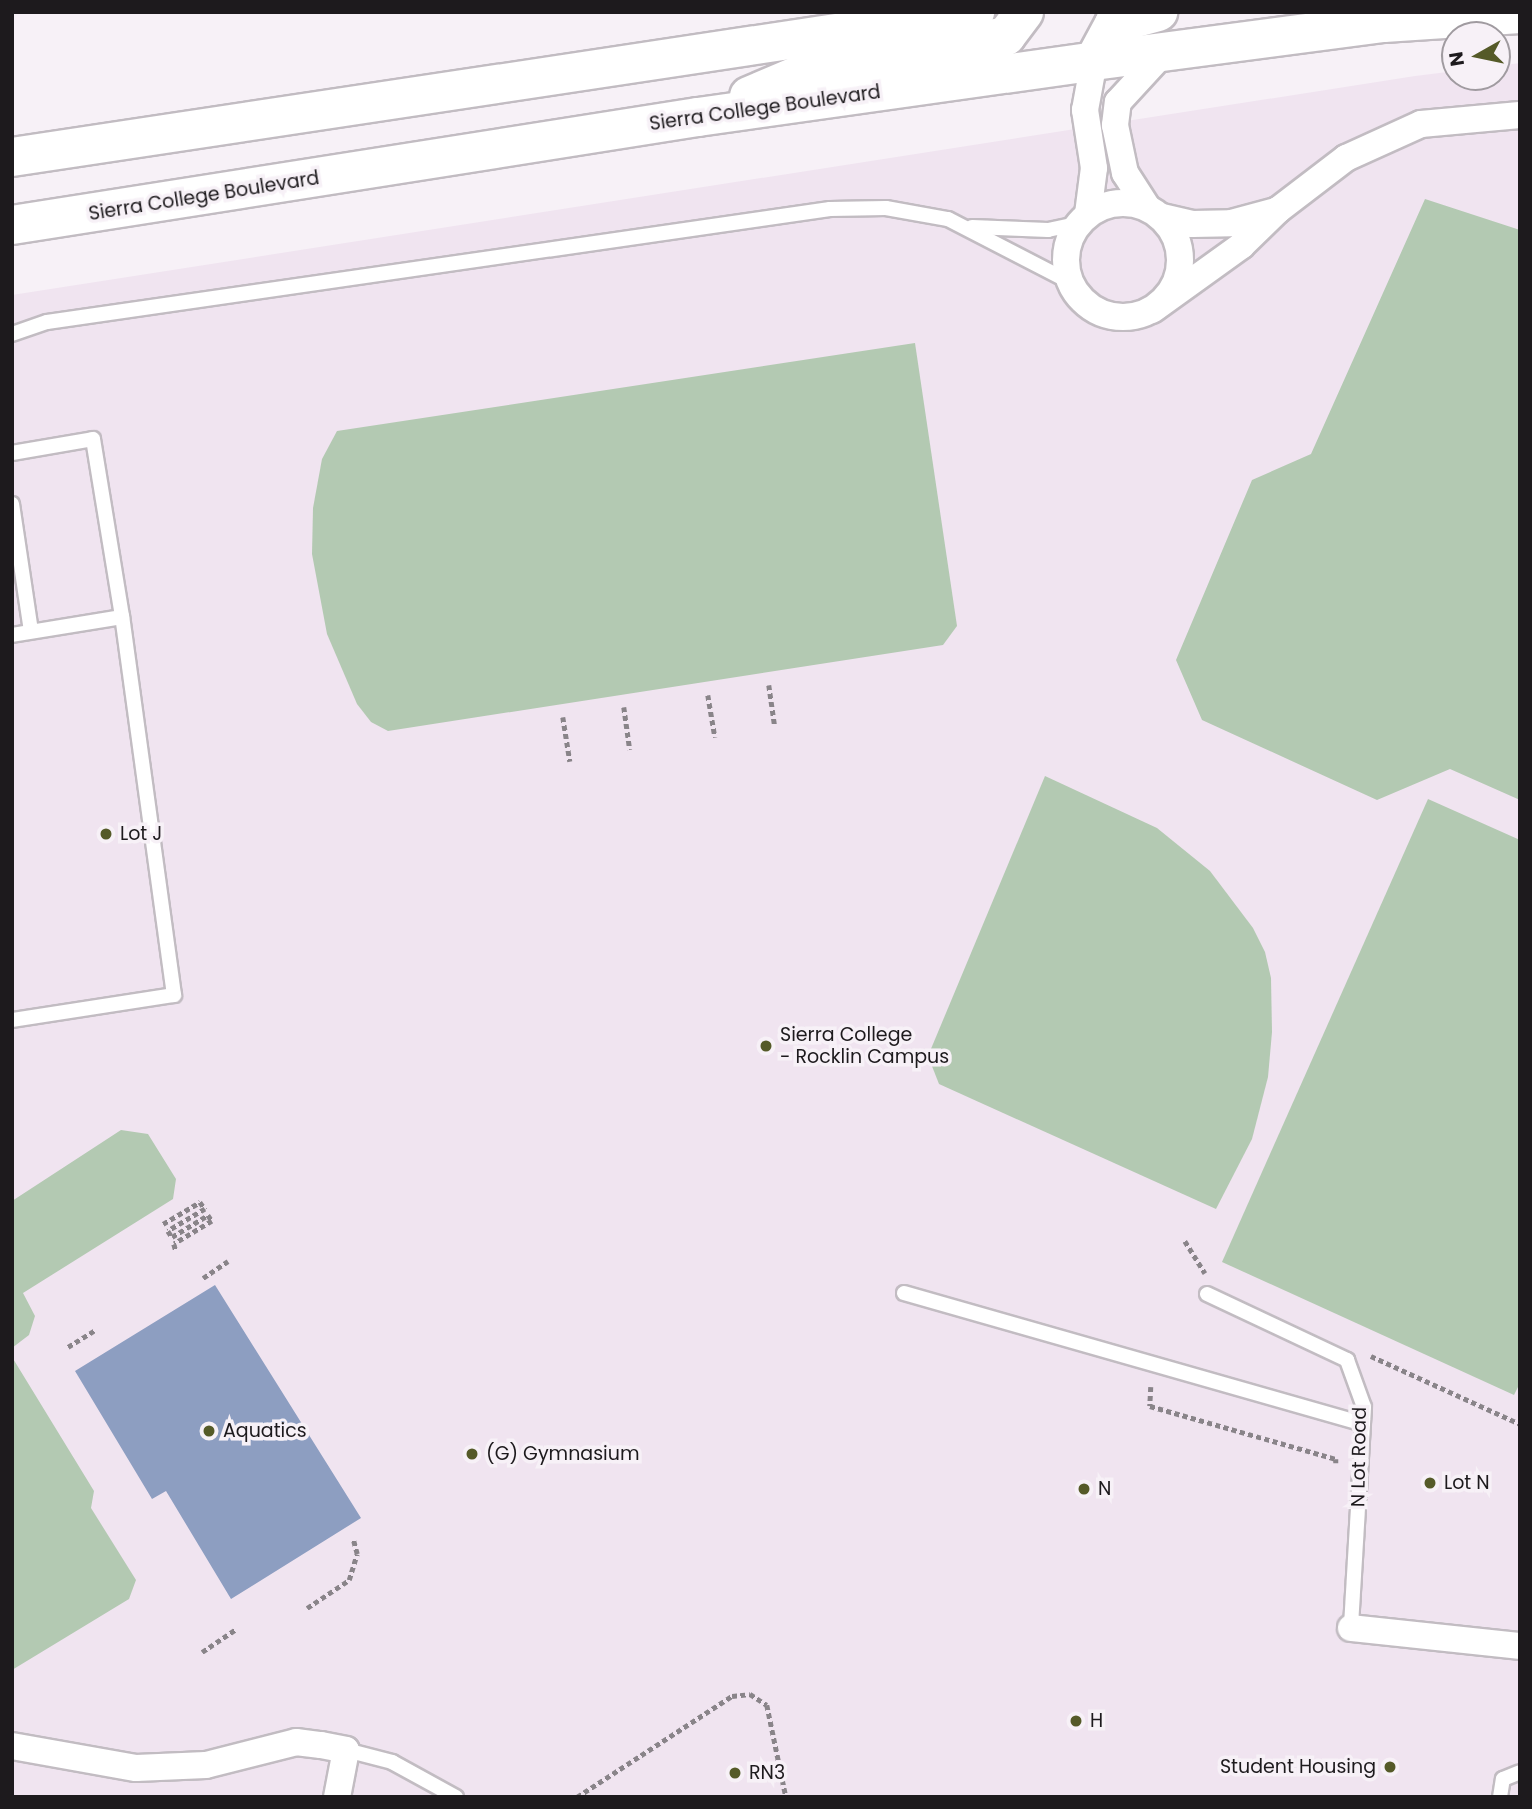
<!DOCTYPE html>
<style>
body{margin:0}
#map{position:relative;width:1532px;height:1809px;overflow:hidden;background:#f7f1f7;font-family:Poppins,sans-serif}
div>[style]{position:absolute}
.built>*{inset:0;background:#f0e4f0}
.green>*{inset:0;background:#b3c9b2}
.water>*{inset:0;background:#8d9ec1}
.path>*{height:4.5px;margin-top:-2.25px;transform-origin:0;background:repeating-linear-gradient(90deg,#898489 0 5px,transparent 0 8.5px)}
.roads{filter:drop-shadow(2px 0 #c2bcc2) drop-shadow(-2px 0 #c2bcc2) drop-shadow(0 2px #c2bcc2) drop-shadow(0 -2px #c2bcc2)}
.lane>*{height:14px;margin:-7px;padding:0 7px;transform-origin:7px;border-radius:7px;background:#fff}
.street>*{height:26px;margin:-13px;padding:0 13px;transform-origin:13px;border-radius:13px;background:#fff}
.street>.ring{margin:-13px;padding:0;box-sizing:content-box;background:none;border:26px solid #fff;border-radius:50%}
.primary>*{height:38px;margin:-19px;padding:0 19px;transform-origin:19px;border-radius:19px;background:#fff}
.dots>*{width:19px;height:19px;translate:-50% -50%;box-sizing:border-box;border:4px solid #f7f1f7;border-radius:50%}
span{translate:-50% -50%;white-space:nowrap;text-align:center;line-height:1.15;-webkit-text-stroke:7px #f7f1f7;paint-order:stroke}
.street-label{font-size:19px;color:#1d1a1d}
.poi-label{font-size:19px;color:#1d1a1d}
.left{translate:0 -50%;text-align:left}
.right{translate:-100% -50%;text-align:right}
.frame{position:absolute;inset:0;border:14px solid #1d1a1d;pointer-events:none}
.north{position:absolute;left:1441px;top:21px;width:70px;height:70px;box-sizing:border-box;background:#f7f1f7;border:2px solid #a09ba0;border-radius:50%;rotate:261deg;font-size:19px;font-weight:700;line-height:28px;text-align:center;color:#1d1a1d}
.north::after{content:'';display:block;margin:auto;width:24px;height:32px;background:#555a28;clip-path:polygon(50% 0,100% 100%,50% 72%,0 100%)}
</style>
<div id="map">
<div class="built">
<i style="clip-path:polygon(1520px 63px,1520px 1797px,12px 1797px,12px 295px,1415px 76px,1455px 71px,1455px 77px,1497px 77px,1497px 66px)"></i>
</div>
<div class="green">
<i style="clip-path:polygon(1425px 199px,1520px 230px,1520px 800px,1450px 769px,1377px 800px,1202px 720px,1176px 660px,1252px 480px,1311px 454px)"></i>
<i style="clip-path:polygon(915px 343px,957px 626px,943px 645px,388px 731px,371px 722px,357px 704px,327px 634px,312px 554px,313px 508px,322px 459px,337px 431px)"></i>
<i style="clip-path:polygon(1045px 776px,1157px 828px,1210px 871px,1253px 928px,1265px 952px,1271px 978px,1272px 1032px,1268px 1077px,1252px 1139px,1216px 1209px,939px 1084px,928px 1056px)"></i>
<i style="clip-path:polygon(1428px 799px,1520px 840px,1520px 1383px,1514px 1395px,1222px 1262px)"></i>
<i style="clip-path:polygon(121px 1130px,148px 1134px,176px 1179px,173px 1199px,23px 1293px,35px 1316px,29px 1335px,12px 1348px,12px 1201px)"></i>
<i style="clip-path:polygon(12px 1357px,94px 1491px,91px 1508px,136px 1580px,129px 1599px,12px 1670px)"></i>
</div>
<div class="water">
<i style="clip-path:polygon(215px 1285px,361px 1518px,231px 1599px,166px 1491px,152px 1499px,75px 1371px)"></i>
</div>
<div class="path">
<i style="left:769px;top:685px;width:42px;rotate:81.9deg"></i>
<i style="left:708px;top:695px;width:43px;rotate:80.5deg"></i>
<i style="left:624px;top:707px;width:43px;rotate:82.1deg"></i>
<i style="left:563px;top:717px;width:45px;rotate:81deg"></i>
<i style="left:163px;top:1224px;width:43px;rotate:-30.7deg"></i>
<i style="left:200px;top:1202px;width:9px;rotate:54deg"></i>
<i style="left:205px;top:1209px;width:43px;rotate:149.3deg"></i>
<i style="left:168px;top:1231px;width:7px;rotate:56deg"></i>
<i style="left:172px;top:1237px;width:42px;rotate:-31.4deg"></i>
<i style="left:208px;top:1215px;width:7px;rotate:56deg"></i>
<i style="left:212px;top:1221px;width:44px;rotate:148.8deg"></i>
<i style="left:174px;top:1244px;width:7px;rotate:74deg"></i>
<i style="left:1185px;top:1241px;width:38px;rotate:58deg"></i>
<i style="left:203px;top:1278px;width:30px;rotate:-34deg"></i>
<i style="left:68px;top:1347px;width:32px;rotate:-32deg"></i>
<i style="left:1371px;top:1356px;width:164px;rotate:24.5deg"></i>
<i style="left:1151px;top:1387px;width:19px;rotate:93deg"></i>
<i style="left:1150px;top:1406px;width:193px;rotate:15.9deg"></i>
<i style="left:1336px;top:1459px;width:4px;rotate:90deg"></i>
<i style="left:307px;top:1608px;width:50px;rotate:-33.7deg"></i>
<i style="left:349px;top:1580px;width:27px;rotate:-73deg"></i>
<i style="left:357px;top:1554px;width:16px;rotate:-105deg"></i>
<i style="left:202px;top:1652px;width:40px;rotate:-34deg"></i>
<i style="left:577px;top:1797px;width:185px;rotate:-33.1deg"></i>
<i style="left:732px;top:1696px;width:18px;rotate:-6deg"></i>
<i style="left:750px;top:1694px;width:20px;rotate:33deg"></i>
<i style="left:767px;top:1705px;width:94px;rotate:78.3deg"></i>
</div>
<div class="roads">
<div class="lane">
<i style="left:972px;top:227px;width:76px;rotate:2.3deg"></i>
<i style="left:1048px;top:230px;width:30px;rotate:-12deg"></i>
<i style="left:12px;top:334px;width:37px;rotate:-19deg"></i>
<i style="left:47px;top:322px;width:791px;rotate:-8.21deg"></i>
<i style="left:830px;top:209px;width:56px;rotate:-1deg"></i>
<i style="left:886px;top:208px;width:63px;rotate:10.1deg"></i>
<i style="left:948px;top:219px;width:137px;rotate:27.3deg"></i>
<i style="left:12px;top:453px;width:82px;rotate:-9.8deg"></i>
<i style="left:93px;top:439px;width:180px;rotate:80.7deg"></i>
<i style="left:122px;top:617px;width:111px;rotate:170.7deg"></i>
<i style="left:12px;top:504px;width:128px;rotate:81.5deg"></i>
<i style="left:12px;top:1020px;width:164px;rotate:-8.8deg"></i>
<i style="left:174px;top:995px;width:382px;rotate:-97.8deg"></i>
<i style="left:904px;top:1293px;width:477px;rotate:15.9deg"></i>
<i style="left:1207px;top:1294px;width:155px;rotate:25.2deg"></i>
<i style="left:1347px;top:1360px;width:50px;rotate:70.1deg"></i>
<i style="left:1364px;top:1407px;width:221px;rotate:93.4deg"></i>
<i style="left:346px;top:1750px;width:48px;rotate:14.6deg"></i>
<i style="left:392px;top:1762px;width:73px;rotate:28.7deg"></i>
<i style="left:1500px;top:1797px;width:18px;rotate:-81deg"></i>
<i style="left:1503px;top:1779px;width:18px;rotate:-22deg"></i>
</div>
<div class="street">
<i class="ring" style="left:1066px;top:203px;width:88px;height:88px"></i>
<i style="left:1147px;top:207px;width:40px;rotate:-122.9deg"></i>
<i style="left:1125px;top:173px;width:49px;rotate:-101.8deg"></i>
<i style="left:1115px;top:125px;width:23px;rotate:-83deg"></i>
<i style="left:1118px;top:102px;width:68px;rotate:-47.4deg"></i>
<i style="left:1088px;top:214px;width:46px;rotate:-82.6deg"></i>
<i style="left:1094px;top:168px;width:59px;rotate:-98.8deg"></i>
<i style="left:1085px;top:110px;width:50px;rotate:-79.6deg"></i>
<i style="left:1162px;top:217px;width:31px;rotate:13deg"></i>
<i style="left:1192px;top:224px;width:39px;rotate:-1deg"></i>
<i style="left:1231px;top:223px;width:47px;rotate:-14.9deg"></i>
<i style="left:1152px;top:310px;width:110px;rotate:-35.7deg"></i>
<i style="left:1241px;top:246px;width:52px;rotate:-44.2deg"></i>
<i style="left:1278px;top:210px;width:86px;rotate:-37.4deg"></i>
<i style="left:1346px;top:158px;width:82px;rotate:-24.4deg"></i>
<i style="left:1421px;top:124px;width:99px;rotate:-5.2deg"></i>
<i style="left:1351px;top:1628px;width:170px;rotate:6.1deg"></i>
<i style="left:12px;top:1746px;width:126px;rotate:10.1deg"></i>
<i style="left:136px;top:1768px;width:70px;rotate:-2.5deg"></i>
<i style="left:206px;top:1765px;width:93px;rotate:-14.3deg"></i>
<i style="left:296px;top:1742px;width:25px;rotate:7deg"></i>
<i style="left:321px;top:1745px;width:25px;rotate:11deg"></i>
<i style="left:346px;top:1750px;width:48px;rotate:100.8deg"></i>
</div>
<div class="primary">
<i style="left:1094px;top:61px;width:42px;rotate:-61.6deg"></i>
<i style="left:1114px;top:24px;width:46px;rotate:-15.3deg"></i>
<i style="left:749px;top:96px;width:66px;rotate:-23.1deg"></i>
<i style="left:810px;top:70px;width:199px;rotate:-9.8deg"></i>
<i style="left:1006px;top:36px;width:30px;rotate:-53deg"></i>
<i style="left:12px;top:157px;width:974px;rotate:-8.56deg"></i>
<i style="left:12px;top:225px;width:694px;rotate:-8.95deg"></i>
<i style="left:698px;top:117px;width:400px;rotate:-8deg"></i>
<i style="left:1094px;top:61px;width:292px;rotate:-7.5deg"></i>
<i style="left:1384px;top:23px;width:136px;rotate:-3.8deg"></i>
</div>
</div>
<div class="dots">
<i style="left:106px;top:834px;background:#555a28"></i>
<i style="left:766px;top:1046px;background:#555a28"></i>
<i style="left:209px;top:1431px;background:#555a28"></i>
<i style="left:472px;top:1454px;background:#555a28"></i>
<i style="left:1430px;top:1483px;background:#555a28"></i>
<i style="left:1084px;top:1489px;background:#555a28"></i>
<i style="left:1076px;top:1721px;background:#555a28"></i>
<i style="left:1390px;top:1767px;background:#555a28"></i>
<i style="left:735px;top:1773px;background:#555a28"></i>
</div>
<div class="street-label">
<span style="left:765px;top:108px;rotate:-8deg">Sierra College Boulevard</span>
<span style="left:204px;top:196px;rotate:-9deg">Sierra College Boulevard</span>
<span style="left:1359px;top:1457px;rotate:-89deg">N Lot Road</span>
</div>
<div class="poi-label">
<span class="left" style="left:120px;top:834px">Lot J</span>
<span class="left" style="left:780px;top:1046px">Sierra College<br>- Rocklin Campus</span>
<span class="left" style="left:223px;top:1431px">Aquatics</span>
<span class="left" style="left:486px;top:1454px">(G) Gymnasium</span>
<span class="left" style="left:1444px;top:1483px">Lot N</span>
<span class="left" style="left:1098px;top:1489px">N</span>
<span class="left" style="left:1090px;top:1721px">H</span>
<span class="right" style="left:1376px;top:1767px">Student Housing</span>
<span class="left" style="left:749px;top:1773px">RN3</span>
</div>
<div class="frame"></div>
<div class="north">N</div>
</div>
